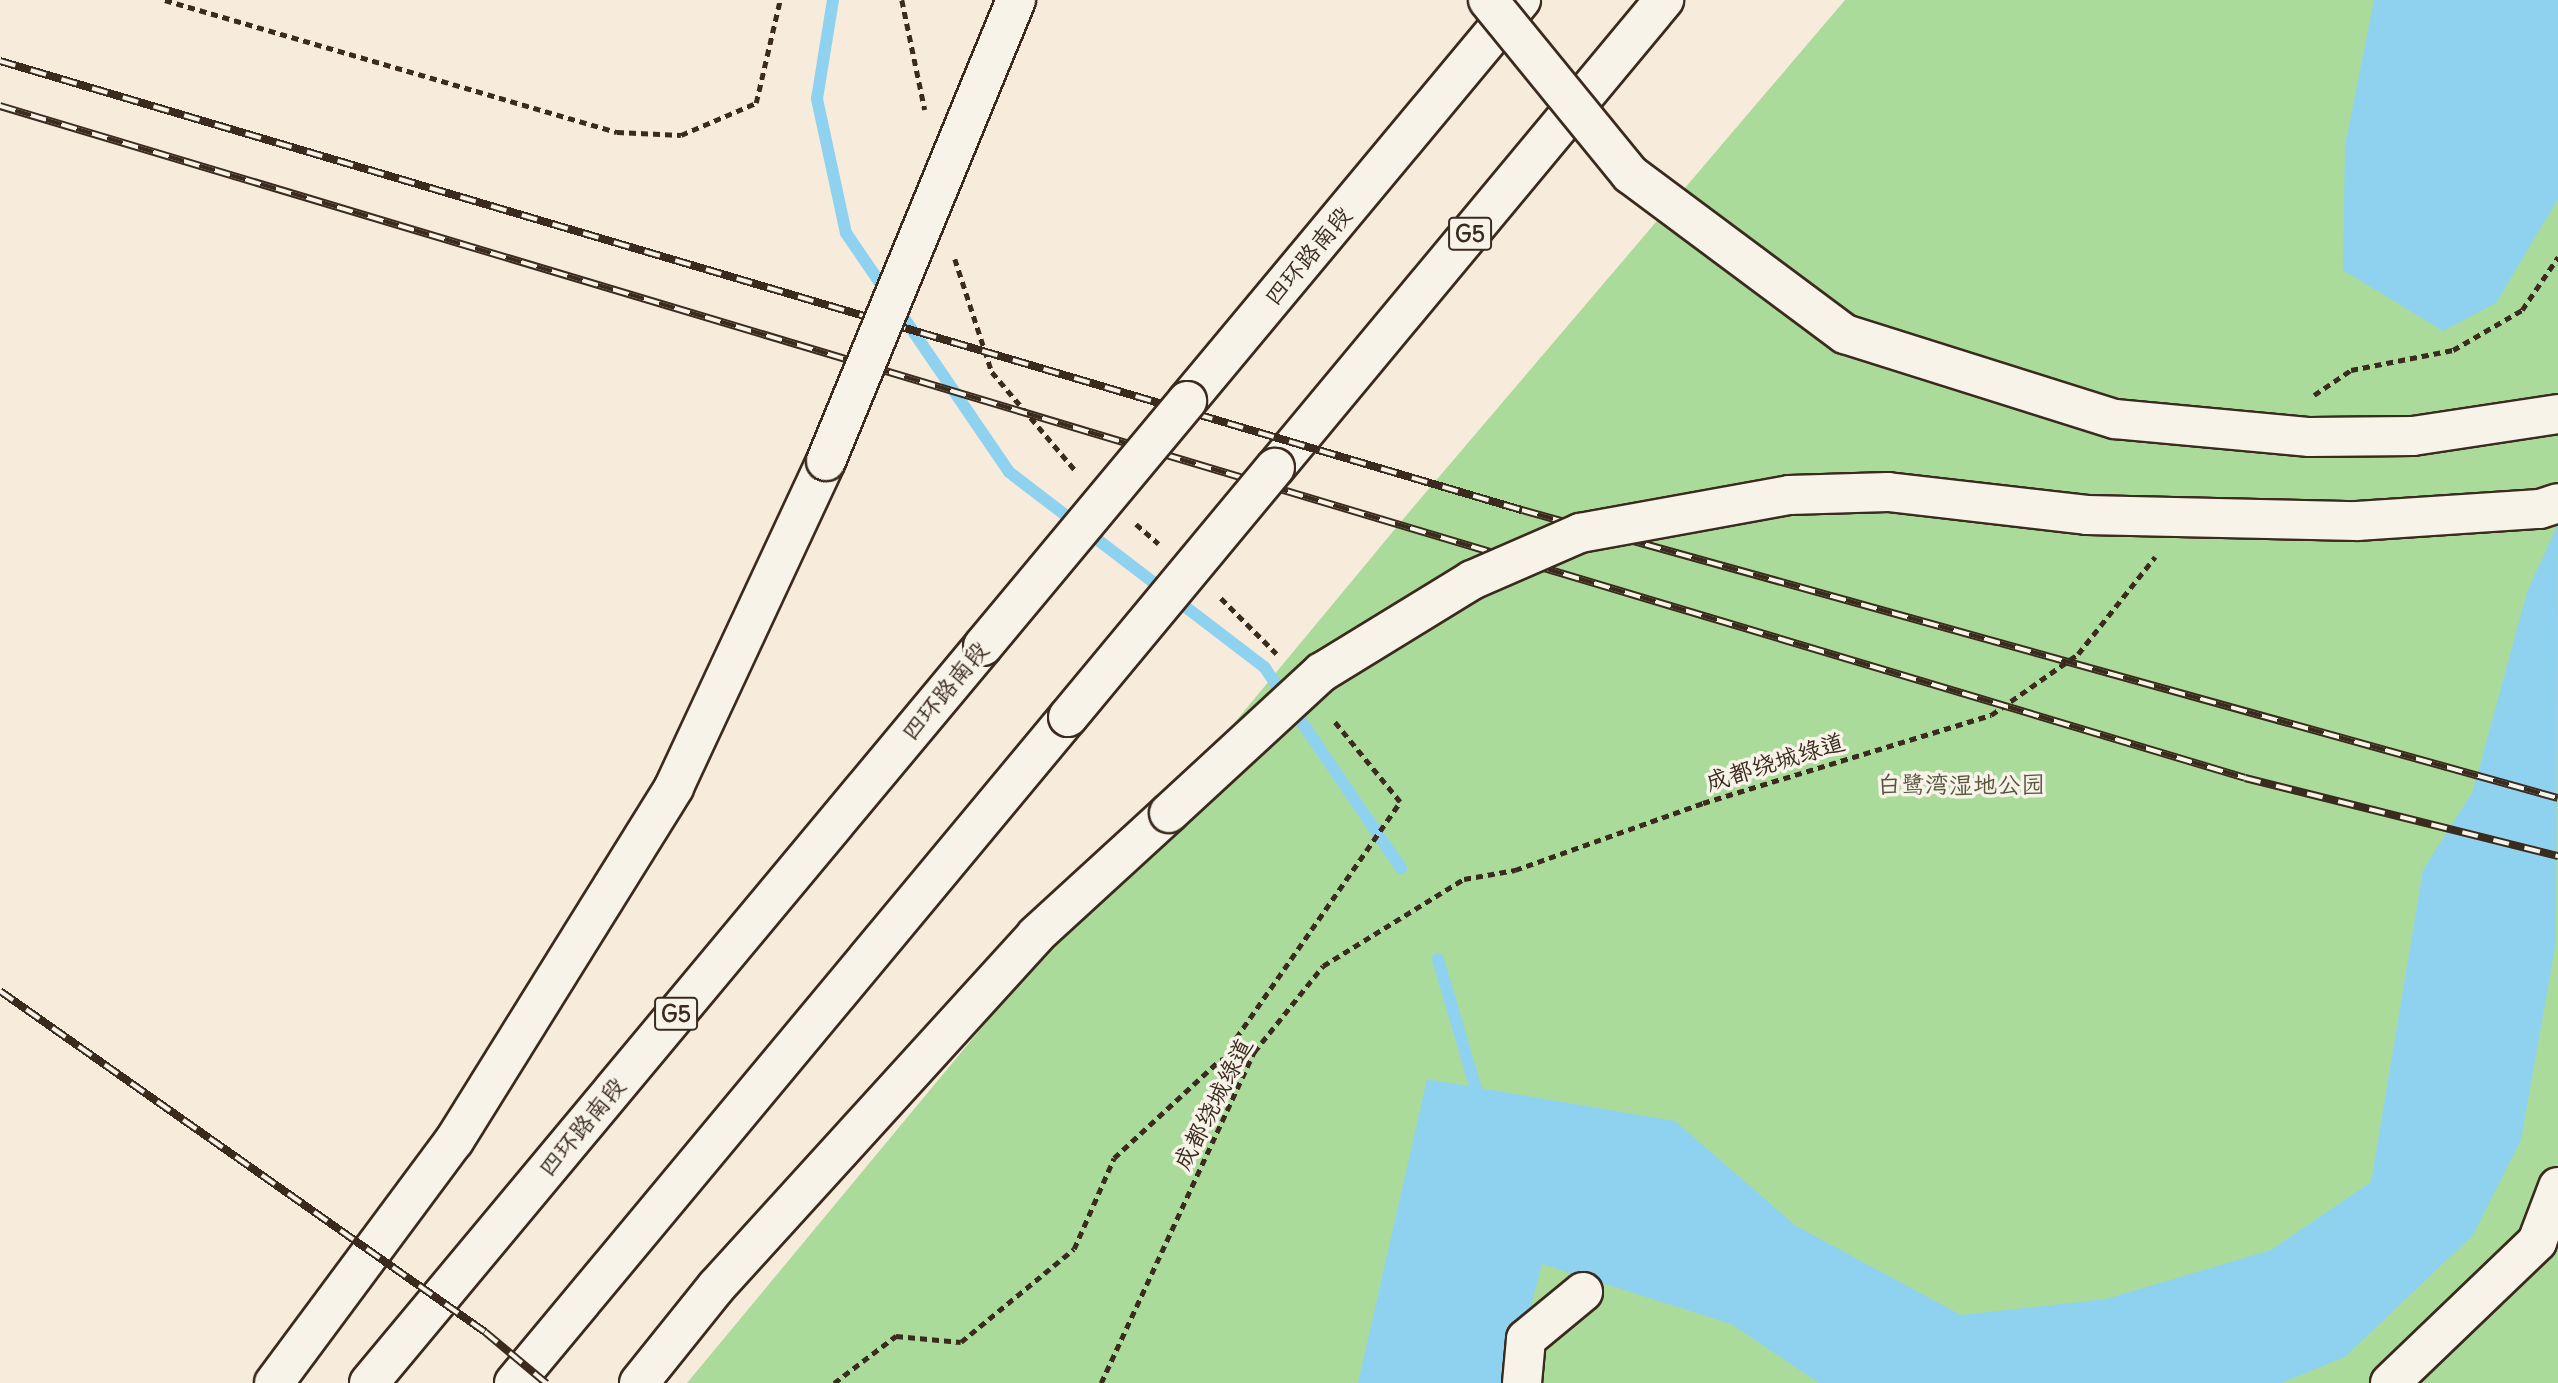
<!DOCTYPE html>
<meta charset="utf-8">
<style>
body{margin:0}
#map{position:relative;width:2558px;height:1383px;overflow:hidden;background:#f7ebdb;font-family:Delius,"LXGW WenKai TC",sans-serif}
div>[style]{position:absolute}
.green>*{inset:0;background:#abdb9b}
.water>*{inset:0;background:#8ed2f0}
.stream>*{height:12px;margin:-6px;padding:0 6px;transform-origin:6px;border-radius:6px;background:#8ed2f0}
.path>*{height:4.5px;margin-top:-2.25px;transform-origin:0;background:repeating-linear-gradient(90deg,#3b2a1e 0 7px,transparent 0 12px)}
.roads{filter:drop-shadow(2px 0 #3b2a1e) drop-shadow(-2px 0 #3b2a1e) drop-shadow(0 2px #3b2a1e) drop-shadow(0 -2px #3b2a1e)}
.minor>*{height:38px;margin:-19px;padding:0 19px;transform-origin:19px;border-radius:19px;background:#f7f3e8}
.highway>*{height:38px;margin:-19px;padding:0 19px;transform-origin:19px;border-radius:19px;background:#f7f3e8}
.rail>*{height:8px;margin-top:-4px;transform-origin:0;background:repeating-linear-gradient(90deg,#f7f3e8 0 16px,#3b2a1e 0 32px);box-sizing:border-box;border-block:2px solid #3b2a1e}
.bridges{filter:drop-shadow(2px 0 #3b2a1e) drop-shadow(-2px 0 #3b2a1e) drop-shadow(0 2px #3b2a1e) drop-shadow(0 -2px #3b2a1e)}
.highway-bridge>*{height:38px;margin:-19px;padding:0 19px;transform-origin:19px;border-radius:19px;background:#f7f3e8}
span{translate:-50% -50%;white-space:nowrap;text-align:center;line-height:1.15;-webkit-text-stroke:7px #f7f3e8;paint-order:stroke}
.shield-label span{padding:2px 5px;background:#f7f3e8;border:2px solid;border-radius:5px;-webkit-text-stroke-width:0}
.shield-label{font-size:23px;color:#3b2a1e;font-weight:700}
.street-label{font-size:24px;color:#3b2a1e}
.park-label{font-size:24px;color:#57563d}
</style>
<div id="map">
<div class="green">
<i style="clip-path:polygon(1845px 0,2558px 0,2558px 1383px,687px 1383px,1410px 511px)"></i>
</div>
<div class="water">
<i style="clip-path:polygon(2374px 0,2558px 0,2558px 199px,2496px 303px,2443px 331px,2343px 270px,2345px 146px)"></i>
<i style="clip-path:polygon(2558px 524px,2556px 942px,2521px 1140px,2473px 1235px,2345px 1357px,2281px 1383px,1819px 1383px,1731px 1324px,1542px 1264px,1511px 1383px,1358px 1383px,1427px 1079px,1675px 1121px,1796px 1226px,1961px 1315px,2106px 1299px,2271px 1250px,2371px 1182px,2423px 870px,2473px 791px,2527px 592px)"></i>
</div>
<div class="stream">
<i style="left:833px;top:0;width:100px;rotate:99.2deg"></i>
<i style="left:817px;top:99px;width:137px;rotate:77.8deg"></i>
<i style="left:846px;top:233px;width:289px;rotate:55.7deg"></i>
<i style="left:1009px;top:472px;width:322px;rotate:37.4deg"></i>
<i style="left:1265px;top:668px;width:242px;rotate:55.8deg"></i>
<i style="left:1438px;top:959px;width:150px;rotate:73.7deg"></i>
</div>
<div class="path">
<i style="left:165px;top:0;width:471px;rotate:16.3deg"></i>
<i style="left:617px;top:132px;width:64px;rotate:2.7deg"></i>
<i style="left:681px;top:135px;width:82px;rotate:-23.1deg"></i>
<i style="left:756px;top:103px;width:106px;rotate:-76.9deg"></i>
<i style="left:902px;top:0;width:112px;rotate:78.2deg"></i>
<i style="left:955px;top:259px;width:119px;rotate:71.9deg"></i>
<i style="left:992px;top:372px;width:128px;rotate:49.7deg"></i>
<i style="left:2314px;top:395px;width:45px;rotate:-34deg"></i>
<i style="left:2351px;top:370px;width:104px;rotate:-11.1deg"></i>
<i style="left:2453px;top:350px;width:80px;rotate:-30.1deg"></i>
<i style="left:2522px;top:310px;width:64px;rotate:-55.8deg"></i>
<i style="left:1136px;top:524px;width:30px;rotate:41deg"></i>
<i style="left:1221px;top:598px;width:82px;rotate:45deg"></i>
<i style="left:1254px;top:1052px;width:23px;rotate:-142deg"></i>
<i style="left:1236px;top:1038px;width:287px;rotate:-55.2deg"></i>
<i style="left:1400px;top:802px;width:107px;rotate:-129.3deg"></i>
<i style="left:834px;top:1383px;width:78px;rotate:-37.2deg"></i>
<i style="left:896px;top:1336px;width:65px;rotate:5.3deg"></i>
<i style="left:961px;top:1342px;width:146px;rotate:-39.5deg"></i>
<i style="left:1074px;top:1249px;width:99px;rotate:-66.3deg"></i>
<i style="left:1114px;top:1158px;width:144px;rotate:-42.8deg"></i>
<i style="left:1220px;top:1060px;width:34px;rotate:-14deg"></i>
<i style="left:1101px;top:1383px;width:365px;rotate:-65.2deg"></i>
<i style="left:1254px;top:1052px;width:110px;rotate:-51.3deg"></i>
<i style="left:1323px;top:966px;width:166px;rotate:-31.7deg"></i>
<i style="left:1464px;top:879px;width:52px;rotate:-10deg"></i>
<i style="left:1515px;top:870px;width:200px;rotate:-19.6deg"></i>
<i style="left:1703px;top:803px;width:301px;rotate:-17deg"></i>
<i style="left:1991px;top:715px;width:106px;rotate:-35deg"></i>
<i style="left:2078px;top:654px;width:124px;rotate:-51.6deg"></i>
</div>
<div class="roads">
<div class="minor">
<i style="left:1522px;top:1383px;width:44px;rotate:-84.8deg"></i>
<i style="left:1526px;top:1339px;width:74px;rotate:-39.5deg"></i>
<i style="left:2390px;top:1383px;width:204px;rotate:-43.8deg"></i>
<i style="left:2537px;top:1242px;width:59px;rotate:-69.1deg"></i>
</div>
<div class="highway">
<i style="left:1187px;top:401px;width:522px;rotate:-50.21deg"></i>
<i style="left:1275px;top:468px;width:609px;rotate:-50.27deg"></i>
<i style="left:274px;top:1383px;width:302px;rotate:-53.4deg"></i>
<i style="left:454px;top:1141px;width:417px;rotate:-58.1deg"></i>
<i style="left:674px;top:787px;width:360px;rotate:-65deg"></i>
<i style="left:369px;top:1383px;width:959px;rotate:-50.2deg"></i>
<i style="left:514px;top:1383px;width:866px;rotate:-50.25deg"></i>
<i style="left:639px;top:1383px;width:123px;rotate:-51.3deg"></i>
<i style="left:716px;top:1287px;width:476px;rotate:-47.7deg"></i>
<i style="left:1036px;top:935px;width:180px;rotate:-42.5deg"></i>
</div>
</div>
<div class="rail">
<i style="left:0;top:61px;width:1587px;rotate:16.44deg"></i>
<i style="left:1522px;top:510px;width:1075px;rotate:15.54deg"></i>
<i style="left:0;top:106px;width:2343px;rotate:16.66deg"></i>
<i style="left:2245px;top:778px;width:323px;rotate:14deg"></i>
<i style="left:0;top:991px;width:593px;rotate:35.11deg"></i>
<i style="left:485px;top:1332px;width:80px;rotate:39.9deg"></i>
</div>
<div class="bridges">
<div class="highway-bridge">
<i style="left:1488px;top:0;width:225px;rotate:50.8deg"></i>
<i style="left:1630px;top:174px;width:268px;rotate:36.7deg"></i>
<i style="left:1845px;top:334px;width:283px;rotate:17.5deg"></i>
<i style="left:2115px;top:419px;width:196px;rotate:5.3deg"></i>
<i style="left:2310px;top:437px;width:103px;rotate:-0.6deg"></i>
<i style="left:2413px;top:436px;width:147px;rotate:-8.6deg"></i>
<i style="left:826px;top:461px;width:499px;rotate:-67.6deg"></i>
<i style="left:983px;top:646px;width:319px;rotate:-50.2deg"></i>
<i style="left:1068px;top:717px;width:324px;rotate:-50.3deg"></i>
<i style="left:1169px;top:813px;width:208px;rotate:-42.7deg"></i>
<i style="left:1322px;top:672px;width:176px;rotate:-31.5deg"></i>
<i style="left:1472px;top:580px;width:118px;rotate:-23.5deg"></i>
<i style="left:1580px;top:533px;width:212px;rotate:-10.3deg"></i>
<i style="left:1789px;top:495px;width:99px;rotate:-1.7deg"></i>
<i style="left:1888px;top:492px;width:200px;rotate:6.6deg"></i>
<i style="left:2087px;top:515px;width:270px;rotate:1.3deg"></i>
<i style="left:2357px;top:521px;width:183px;rotate:-3.8deg"></i>
<i style="left:2540px;top:509px;width:19px;rotate:-18deg"></i>
</div>
</div>
<div class="shield-label">
<span style="left:1470px;top:234px">G5</span>
<span style="left:676px;top:1014px">G5</span>
</div>
<div class="street-label">
<span style="left:1308px;top:256px;rotate:-50deg">四环路南段</span>
<span style="left:945px;top:691px;rotate:-50deg">四环路南段</span>
<span style="left:1775px;top:762px;rotate:-17deg">成都绕城绿道</span>
<span style="left:1213px;top:1104px;rotate:-63deg">成都绕城绿道</span>
<span style="left:582px;top:1127px;rotate:-50deg">四环路南段</span>
</div>
<div class="park-label">
<span style="left:1961px;top:785px">白鹭湾湿地公园</span>
</div>
</div>
